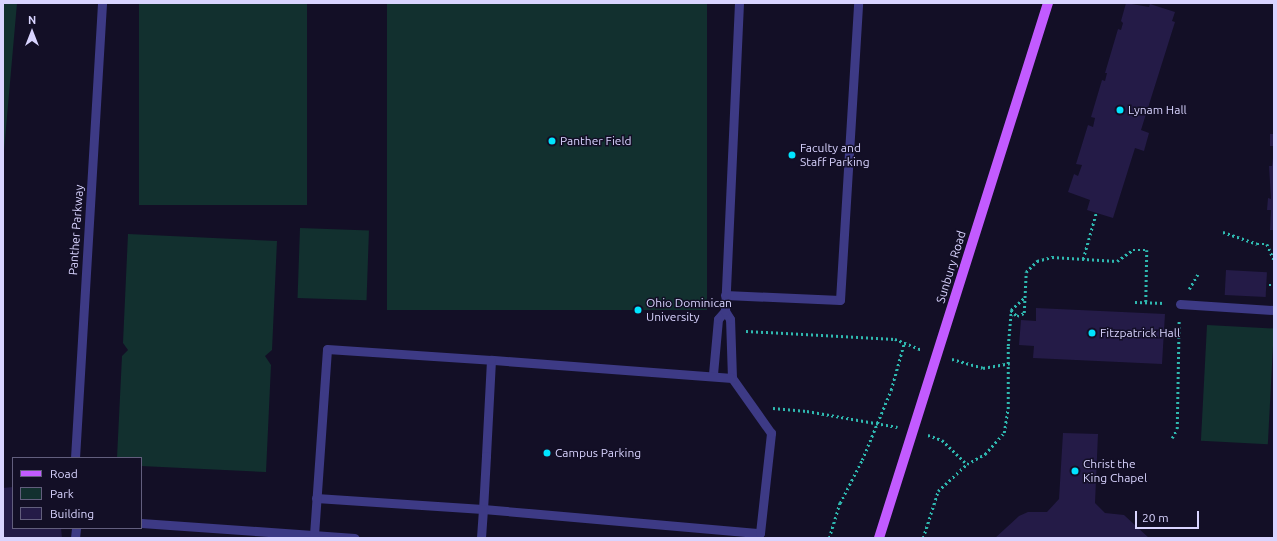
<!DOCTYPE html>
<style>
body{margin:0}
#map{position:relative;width:1277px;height:541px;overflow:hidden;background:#130f26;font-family:Ubuntu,sans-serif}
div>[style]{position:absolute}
.green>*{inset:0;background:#12302f;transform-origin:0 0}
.building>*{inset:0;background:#241b47;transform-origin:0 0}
.path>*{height:2.5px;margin-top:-1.25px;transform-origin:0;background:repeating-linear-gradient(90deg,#2fb8b0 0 2px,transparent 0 5px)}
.lane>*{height:9px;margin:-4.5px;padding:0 4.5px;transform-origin:4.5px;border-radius:4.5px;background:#3d3a85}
.primary>*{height:10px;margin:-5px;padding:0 5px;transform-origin:5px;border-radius:5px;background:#c25bff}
.dots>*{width:11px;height:11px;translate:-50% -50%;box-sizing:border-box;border:2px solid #130f26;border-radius:50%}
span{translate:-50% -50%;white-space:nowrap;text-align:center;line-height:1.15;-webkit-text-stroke:3px #130f26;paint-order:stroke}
.poi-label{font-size:12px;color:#d9d4ff}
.left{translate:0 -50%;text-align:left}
.street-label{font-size:12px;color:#d9d4ff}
.frame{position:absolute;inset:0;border:4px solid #d9d4ff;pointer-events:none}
.legend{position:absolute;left:12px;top:457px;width:130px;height:72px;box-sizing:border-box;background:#130f26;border:1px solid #625e7d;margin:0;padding:5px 7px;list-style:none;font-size:12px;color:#d9d4ff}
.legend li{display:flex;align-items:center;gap:8px;height:20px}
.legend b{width:20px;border:1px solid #625e7d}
.north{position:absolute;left:12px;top:12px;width:40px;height:40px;-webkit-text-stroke:3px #130f26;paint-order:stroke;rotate:0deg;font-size:11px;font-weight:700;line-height:16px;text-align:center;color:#d9d4ff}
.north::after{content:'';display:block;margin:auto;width:14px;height:18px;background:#d9d4ff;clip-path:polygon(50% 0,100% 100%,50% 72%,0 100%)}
.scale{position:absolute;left:1135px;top:511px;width:64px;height:18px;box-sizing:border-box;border:2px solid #d9d4ff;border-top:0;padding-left:5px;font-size:12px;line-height:14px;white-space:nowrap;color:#d9d4ff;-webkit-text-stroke:3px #130f26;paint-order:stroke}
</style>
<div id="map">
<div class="green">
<i style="clip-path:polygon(3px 3px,17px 3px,3px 162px)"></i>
<i style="left:139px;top:3px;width:168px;height:202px"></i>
<i style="left:387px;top:3px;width:320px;height:307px"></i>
<i style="left:300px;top:228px;width:69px;height:70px;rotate:2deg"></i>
<i style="clip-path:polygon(128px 234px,277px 241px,272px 350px,265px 356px,271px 365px,266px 472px,141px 466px,141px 458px,117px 458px,122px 356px,128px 350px,123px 343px)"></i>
<i style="left:1207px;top:325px;width:67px;height:116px;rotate:3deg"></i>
</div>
<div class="building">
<i style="clip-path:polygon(1126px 3px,1149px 7px,1150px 4px,1175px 12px,1172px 21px,1175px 22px,1141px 130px,1149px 133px,1144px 151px,1135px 148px,1113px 218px,1087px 210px,1090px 200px,1068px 192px,1074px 174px,1078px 176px,1082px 165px,1076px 164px,1088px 125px,1093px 127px,1095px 118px,1091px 117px,1102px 80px,1105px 81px,1107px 73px,1105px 73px,1118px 29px,1121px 30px,1123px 23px,1121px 21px)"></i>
<i style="left:1270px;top:134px;width:4px;height:12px"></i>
<i style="clip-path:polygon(1273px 158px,1274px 158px,1274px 230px,1270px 230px,1271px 210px,1267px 210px,1268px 198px,1271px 199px,1269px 166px,1272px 166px)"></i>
<i style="left:1226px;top:270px;width:41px;height:25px;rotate:3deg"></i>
<i style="clip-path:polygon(1036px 308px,1165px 314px,1162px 364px,1033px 358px,1034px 346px,1019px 345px,1021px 320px,1036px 321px)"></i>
<i style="clip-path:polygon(1063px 433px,1098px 434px,1095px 503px,1105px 513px,1124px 515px,1149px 538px,995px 538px,1019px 516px,1028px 512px,1047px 512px,1059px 499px)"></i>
<i style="clip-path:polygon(13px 487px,13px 528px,61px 528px,62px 538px,3px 538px,3px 488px)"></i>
</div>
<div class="path">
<i style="left:1223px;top:232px;width:36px;rotate:19deg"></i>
<i style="left:1257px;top:244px;width:10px"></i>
<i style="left:1267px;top:244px;width:17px;rotate:66deg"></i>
<i style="left:1083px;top:259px;width:48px;rotate:-74.2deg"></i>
<i style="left:1269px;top:285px;width:5px"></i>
<i style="left:1189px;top:289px;width:17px;rotate:-59deg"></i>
<i style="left:1135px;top:302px;width:30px;rotate:2deg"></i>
<i style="left:1011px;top:310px;width:18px;rotate:-43deg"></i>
<i style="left:746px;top:331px;width:149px;rotate:3.1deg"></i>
<i style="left:895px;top:339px;width:29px;rotate:22deg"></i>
<i style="left:952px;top:359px;width:32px;rotate:16deg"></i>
<i style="left:983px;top:368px;width:27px;rotate:-10deg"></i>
<i style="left:773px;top:408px;width:34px;rotate:5deg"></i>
<i style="left:807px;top:411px;width:92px;rotate:10deg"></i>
<i style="left:928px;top:435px;width:15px;rotate:20deg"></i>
<i style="left:942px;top:440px;width:35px;rotate:44deg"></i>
<i style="left:1172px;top:438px;width:10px;rotate:-61deg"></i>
<i style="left:1177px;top:429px;width:110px;rotate:-89deg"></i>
<i style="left:829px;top:538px;width:37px;rotate:-73deg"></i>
<i style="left:840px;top:503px;width:48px;rotate:-62.9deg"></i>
<i style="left:862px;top:460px;width:76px;rotate:-67.5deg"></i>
<i style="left:891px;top:390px;width:49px;rotate:-74.5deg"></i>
<i style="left:923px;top:538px;width:49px;rotate:-72.3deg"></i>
<i style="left:938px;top:491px;width:40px;rotate:-43deg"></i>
<i style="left:967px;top:464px;width:21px;rotate:-29deg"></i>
<i style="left:985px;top:454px;width:28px;rotate:-48deg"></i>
<i style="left:1004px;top:433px;width:24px;rotate:-81deg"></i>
<i style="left:1008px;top:409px;width:63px;rotate:-90deg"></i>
<i style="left:1008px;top:346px;width:36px;rotate:-85deg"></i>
<i style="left:1011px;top:310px;width:8px;rotate:45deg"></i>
<i style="left:1017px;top:316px;width:8px;rotate:-23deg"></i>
<i style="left:1024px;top:313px;width:41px;rotate:-87.2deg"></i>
<i style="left:1026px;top:272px;width:16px;rotate:-45deg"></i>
<i style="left:1037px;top:261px;width:16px;rotate:-15deg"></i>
<i style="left:1052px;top:257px;width:65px;rotate:3.5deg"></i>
<i style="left:1117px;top:261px;width:19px;rotate:-35deg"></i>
<i style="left:1133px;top:250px;width:14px"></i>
<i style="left:1147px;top:250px;width:53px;rotate:91.1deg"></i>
</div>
<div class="lane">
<i style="left:725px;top:295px;width:115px;rotate:2.5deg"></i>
<i style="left:840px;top:300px;width:298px;rotate:-86.5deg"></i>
<i style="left:1180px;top:304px;width:94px;rotate:3.7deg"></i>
<i style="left:713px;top:374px;width:55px;rotate:-84.8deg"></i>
<i style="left:718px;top:319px;width:11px;rotate:-49deg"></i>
<i style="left:732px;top:378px;width:59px;rotate:-91.9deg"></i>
<i style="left:730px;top:319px;width:9px;rotate:-122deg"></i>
<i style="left:725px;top:311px;width:308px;rotate:-87.4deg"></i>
<i style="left:75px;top:458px;width:456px;rotate:-86.6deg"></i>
<i style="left:316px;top:498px;width:167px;rotate:3.8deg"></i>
<i style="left:483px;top:509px;width:278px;rotate:5deg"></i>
<i style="left:760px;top:533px;width:101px;rotate:-83.7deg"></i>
<i style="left:771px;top:433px;width:67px;rotate:-125.3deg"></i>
<i style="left:732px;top:378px;width:242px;rotate:-175.7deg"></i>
<i style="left:491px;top:360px;width:96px;rotate:93deg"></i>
<i style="left:486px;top:456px;width:53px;rotate:93.2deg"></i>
<i style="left:483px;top:509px;width:29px;rotate:94deg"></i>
<i style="left:141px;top:523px;width:214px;rotate:4deg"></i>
<i style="left:314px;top:535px;width:186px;rotate:-86deg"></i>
<i style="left:327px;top:349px;width:164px;rotate:3.8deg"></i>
<i style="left:75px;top:538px;width:10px;rotate:-84deg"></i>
</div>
<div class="primary">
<i style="left:879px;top:538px;width:561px;rotate:-72.47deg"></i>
</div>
<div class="dots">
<i style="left:1120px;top:110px;background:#00e5ff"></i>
<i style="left:552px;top:141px;background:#00e5ff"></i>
<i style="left:792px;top:155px;background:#00e5ff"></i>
<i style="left:638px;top:310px;background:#00e5ff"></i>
<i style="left:1092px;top:333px;background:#00e5ff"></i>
<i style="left:547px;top:453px;background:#00e5ff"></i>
<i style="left:1075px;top:471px;background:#00e5ff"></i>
</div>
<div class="poi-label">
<span class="left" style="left:1128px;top:110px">Lynam Hall</span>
<span class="left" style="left:560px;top:141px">Panther Field</span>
<span class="left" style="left:800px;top:155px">Faculty and<br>Staff Parking</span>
<span class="left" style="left:646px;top:310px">Ohio Dominican<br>University</span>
<span class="left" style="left:1100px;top:333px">Fitzpatrick Hall</span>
<span class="left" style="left:555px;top:453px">Campus Parking</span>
<span class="left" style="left:1083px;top:471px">Christ the<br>King Chapel</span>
</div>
<div class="street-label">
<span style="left:76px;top:230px;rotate:-86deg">Panther Parkway</span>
<span style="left:951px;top:267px;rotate:-73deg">Sunbury Road</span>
</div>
<div class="frame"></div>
<ul class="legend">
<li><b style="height:5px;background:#c25bff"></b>Road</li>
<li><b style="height:11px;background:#12302f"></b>Park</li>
<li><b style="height:11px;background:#241b47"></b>Building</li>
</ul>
<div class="north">N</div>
<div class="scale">20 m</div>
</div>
